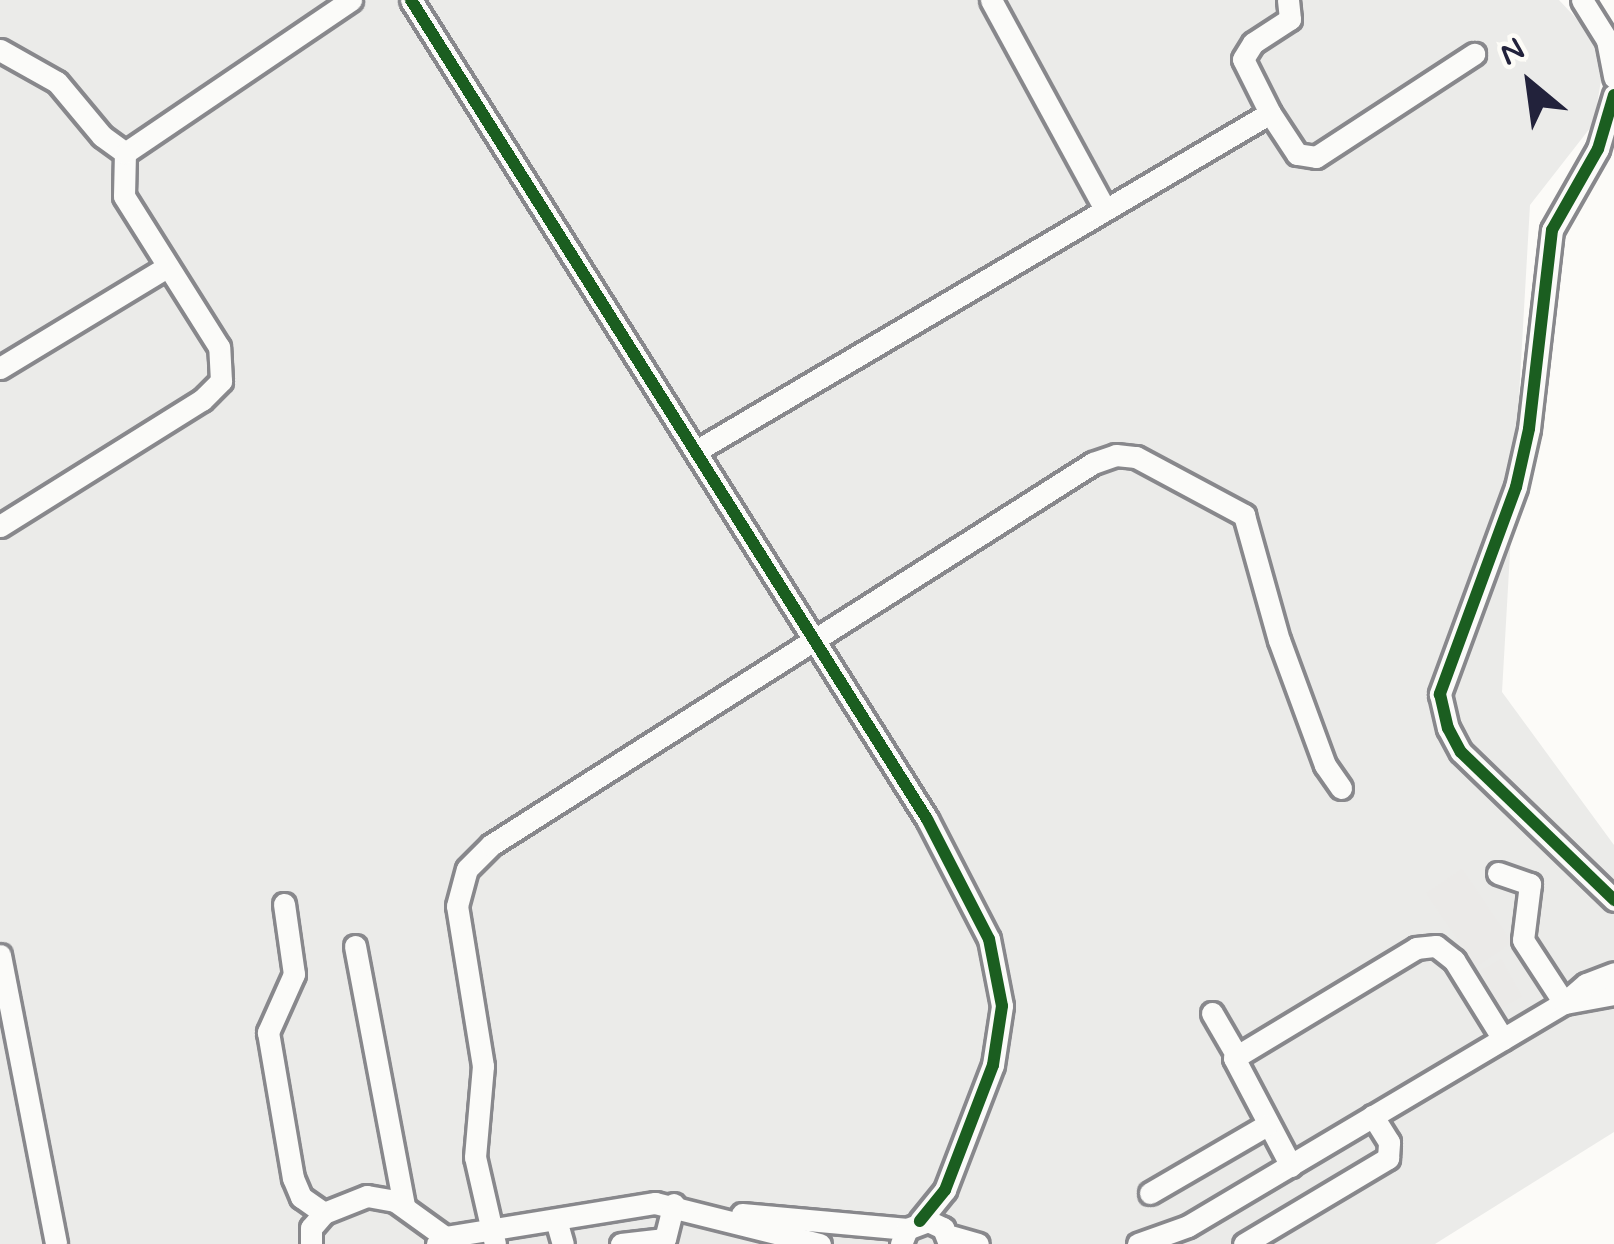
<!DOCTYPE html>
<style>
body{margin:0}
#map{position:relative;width:1614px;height:1244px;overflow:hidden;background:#fcfbf8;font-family:Mynerve,sans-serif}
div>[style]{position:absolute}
.built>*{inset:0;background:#ebebe9}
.green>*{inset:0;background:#ebeae8;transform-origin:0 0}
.roads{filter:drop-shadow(3px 0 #88888c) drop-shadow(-3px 0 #88888c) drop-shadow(0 3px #88888c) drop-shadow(0 -3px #88888c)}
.minor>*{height:21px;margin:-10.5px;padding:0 10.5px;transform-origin:10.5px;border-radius:10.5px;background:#fbfbf9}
.cycleway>*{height:12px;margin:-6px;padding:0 6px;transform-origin:6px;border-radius:6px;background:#1b5e20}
span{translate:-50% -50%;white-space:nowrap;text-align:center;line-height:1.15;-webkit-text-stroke:9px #fdfcf7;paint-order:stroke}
.north{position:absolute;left:1470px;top:24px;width:120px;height:120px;-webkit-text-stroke:9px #fdfcf7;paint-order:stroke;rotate:331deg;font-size:33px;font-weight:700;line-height:48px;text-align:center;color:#22223b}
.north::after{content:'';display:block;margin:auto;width:42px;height:54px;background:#22223b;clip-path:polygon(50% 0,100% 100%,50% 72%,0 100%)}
</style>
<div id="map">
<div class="built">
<i style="clip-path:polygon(0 0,1559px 0,1606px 50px,1594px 123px,1530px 205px,1502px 692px,1614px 845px,1614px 1132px,1435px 1244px,0 1244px)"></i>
</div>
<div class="green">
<i style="left:1462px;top:869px;width:89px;height:43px;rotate:56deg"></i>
<i style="left:1501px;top:959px;width:43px;height:23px;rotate:61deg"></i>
</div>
<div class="roads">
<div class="minor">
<i style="left:411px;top:0;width:968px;rotate:57.79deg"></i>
<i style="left:927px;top:819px;width:135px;rotate:62.7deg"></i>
<i style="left:989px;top:939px;width:68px;rotate:79deg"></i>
<i style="left:1002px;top:1006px;width:60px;rotate:98.7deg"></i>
<i style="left:993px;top:1065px;width:134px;rotate:111deg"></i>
<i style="left:945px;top:1190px;width:40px;rotate:129deg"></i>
<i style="left:991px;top:0;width:236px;rotate:61.4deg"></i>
<i style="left:1582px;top:0;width:47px;rotate:58deg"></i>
<i style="left:1607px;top:40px;width:38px;rotate:79deg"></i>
<i style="left:0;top:50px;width:65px;rotate:29.3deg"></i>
<i style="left:57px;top:82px;width:70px;rotate:50.2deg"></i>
<i style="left:102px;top:136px;width:29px;rotate:36deg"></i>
<i style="left:1614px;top:95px;width:56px;rotate:106.5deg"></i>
<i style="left:1598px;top:149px;width:93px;rotate:119.6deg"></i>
<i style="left:1552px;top:230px;width:200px;rotate:96.6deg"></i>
<i style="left:1529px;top:429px;width:59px;rotate:102.6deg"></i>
<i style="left:1516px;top:487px;width:221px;rotate:110.2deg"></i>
<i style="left:1440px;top:694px;width:35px;rotate:77deg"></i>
<i style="left:1448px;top:728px;width:27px;rotate:62deg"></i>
<i style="left:1461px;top:752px;width:213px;rotate:44deg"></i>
<i style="left:1270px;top:113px;width:49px;rotate:56.6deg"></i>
<i style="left:1297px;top:154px;width:19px;rotate:9deg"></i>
<i style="left:1316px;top:157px;width:189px;rotate:-33.1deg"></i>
<i style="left:0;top:368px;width:195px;rotate:-31.2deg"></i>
<i style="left:696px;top:451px;width:666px;rotate:-30.49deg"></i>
<i style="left:1270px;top:113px;width:60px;rotate:-116.6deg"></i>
<i style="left:1243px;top:59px;width:19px;rotate:-58deg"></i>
<i style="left:1253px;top:43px;width:44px;rotate:-33deg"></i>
<i style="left:1290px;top:19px;width:19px;rotate:-96deg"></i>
<i style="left:0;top:526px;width:238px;rotate:-32deg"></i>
<i style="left:202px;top:400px;width:27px;rotate:-45deg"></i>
<i style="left:221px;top:381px;width:34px;rotate:-93deg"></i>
<i style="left:219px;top:347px;width:178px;rotate:-122.2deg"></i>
<i style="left:124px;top:196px;width:43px;rotate:-88.7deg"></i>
<i style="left:125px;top:153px;width:273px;rotate:-34.1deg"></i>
<i style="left:1498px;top:873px;width:34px;rotate:19deg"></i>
<i style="left:1530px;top:884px;width:56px;rotate:97.1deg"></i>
<i style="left:1523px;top:940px;width:75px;rotate:56.9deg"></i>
<i style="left:284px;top:904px;width:71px;rotate:81.9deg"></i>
<i style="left:294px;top:974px;width:64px;rotate:114.1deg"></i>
<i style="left:268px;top:1032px;width:148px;rotate:80.3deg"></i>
<i style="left:293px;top:1178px;width:21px;rotate:67deg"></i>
<i style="left:301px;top:1197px;width:28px;rotate:35deg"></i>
<i style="left:355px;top:946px;width:265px;rotate:79.3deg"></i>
<i style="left:0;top:955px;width:294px;rotate:79deg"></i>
<i style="left:1565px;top:1003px;width:50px;rotate:-10.4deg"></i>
<i style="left:1212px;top:1013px;width:50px;rotate:59.8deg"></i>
<i style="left:1291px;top:1166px;width:122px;rotate:-117.8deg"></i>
<i style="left:1234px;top:1058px;width:213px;rotate:-31.1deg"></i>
<i style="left:1416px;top:948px;width:20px;rotate:-6deg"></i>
<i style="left:1436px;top:946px;width:23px;rotate:38deg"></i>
<i style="left:1454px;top:960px;width:93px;rotate:58.2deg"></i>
<i style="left:1150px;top:1193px;width:135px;rotate:-30.2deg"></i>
<i style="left:742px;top:1214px;width:166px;rotate:5.2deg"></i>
<i style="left:556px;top:1220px;width:25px;rotate:74deg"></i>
<i style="left:947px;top:1235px;width:32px;rotate:16deg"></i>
<i style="left:311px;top:1244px;width:16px;rotate:-90deg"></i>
<i style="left:311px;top:1228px;width:20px;rotate:-49deg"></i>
<i style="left:324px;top:1213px;width:46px;rotate:-21.6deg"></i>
<i style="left:367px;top:1196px;width:28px;rotate:10deg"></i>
<i style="left:395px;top:1201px;width:62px;rotate:35.8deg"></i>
<i style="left:437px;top:1244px;width:11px;rotate:-41deg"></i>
<i style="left:445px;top:1237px;width:213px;rotate:-9.2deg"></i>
<i style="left:655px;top:1203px;width:170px;rotate:14deg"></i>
<i style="left:495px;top:1244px;width:89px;rotate:-102.9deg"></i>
<i style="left:475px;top:1157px;width:91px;rotate:-85deg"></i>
<i style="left:483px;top:1066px;width:162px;rotate:-99.2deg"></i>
<i style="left:457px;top:906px;width:38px;rotate:-75deg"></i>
<i style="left:467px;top:869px;width:34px;rotate:-45deg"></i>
<i style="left:491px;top:845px;width:713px;rotate:-32.4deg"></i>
<i style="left:1093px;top:463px;width:24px;rotate:-19deg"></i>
<i style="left:1116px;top:455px;width:20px;rotate:6deg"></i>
<i style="left:1136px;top:457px;width:123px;rotate:28.2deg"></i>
<i style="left:1244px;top:515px;width:130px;rotate:74.4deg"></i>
<i style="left:1279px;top:640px;width:133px;rotate:69.8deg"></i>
<i style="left:1325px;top:765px;width:28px;rotate:55deg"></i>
<i style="left:621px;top:1244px;width:44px;rotate:-6.5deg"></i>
<i style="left:665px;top:1239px;width:36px;rotate:-76deg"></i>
<i style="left:901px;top:1244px;width:16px;rotate:-68deg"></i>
<i style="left:907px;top:1229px;width:22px;rotate:-21deg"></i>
<i style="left:928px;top:1221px;width:17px;rotate:25deg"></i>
<i style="left:943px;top:1228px;width:17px;rotate:69deg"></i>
<i style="left:1138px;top:1244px;width:53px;rotate:-19.8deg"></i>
<i style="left:1188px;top:1226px;width:437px;rotate:-30.7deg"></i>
<i style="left:1564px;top:1003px;width:29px;rotate:-41deg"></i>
<i style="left:1586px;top:984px;width:30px;rotate:-21deg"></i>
<i style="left:1244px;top:1244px;width:168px;rotate:-30.8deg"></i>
<i style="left:1388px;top:1158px;width:16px;rotate:-86deg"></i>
<i style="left:1389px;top:1142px;width:31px;rotate:-122deg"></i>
</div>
</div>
<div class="cycleway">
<i style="left:411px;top:0;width:968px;rotate:57.79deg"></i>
<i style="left:927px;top:819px;width:135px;rotate:62.7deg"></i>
<i style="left:989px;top:939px;width:68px;rotate:79deg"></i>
<i style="left:1002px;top:1006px;width:60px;rotate:98.7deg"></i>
<i style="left:993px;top:1065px;width:134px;rotate:111deg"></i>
<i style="left:945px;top:1190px;width:40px;rotate:129deg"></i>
<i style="left:1614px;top:95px;width:56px;rotate:106.5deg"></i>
<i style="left:1598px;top:149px;width:93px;rotate:119.6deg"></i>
<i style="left:1552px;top:230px;width:200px;rotate:96.6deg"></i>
<i style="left:1529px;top:429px;width:59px;rotate:102.6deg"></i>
<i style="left:1516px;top:487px;width:221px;rotate:110.2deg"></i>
<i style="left:1440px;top:694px;width:35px;rotate:77deg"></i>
<i style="left:1448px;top:728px;width:27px;rotate:62deg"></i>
<i style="left:1461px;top:752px;width:213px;rotate:44deg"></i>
</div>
<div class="north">N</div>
</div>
